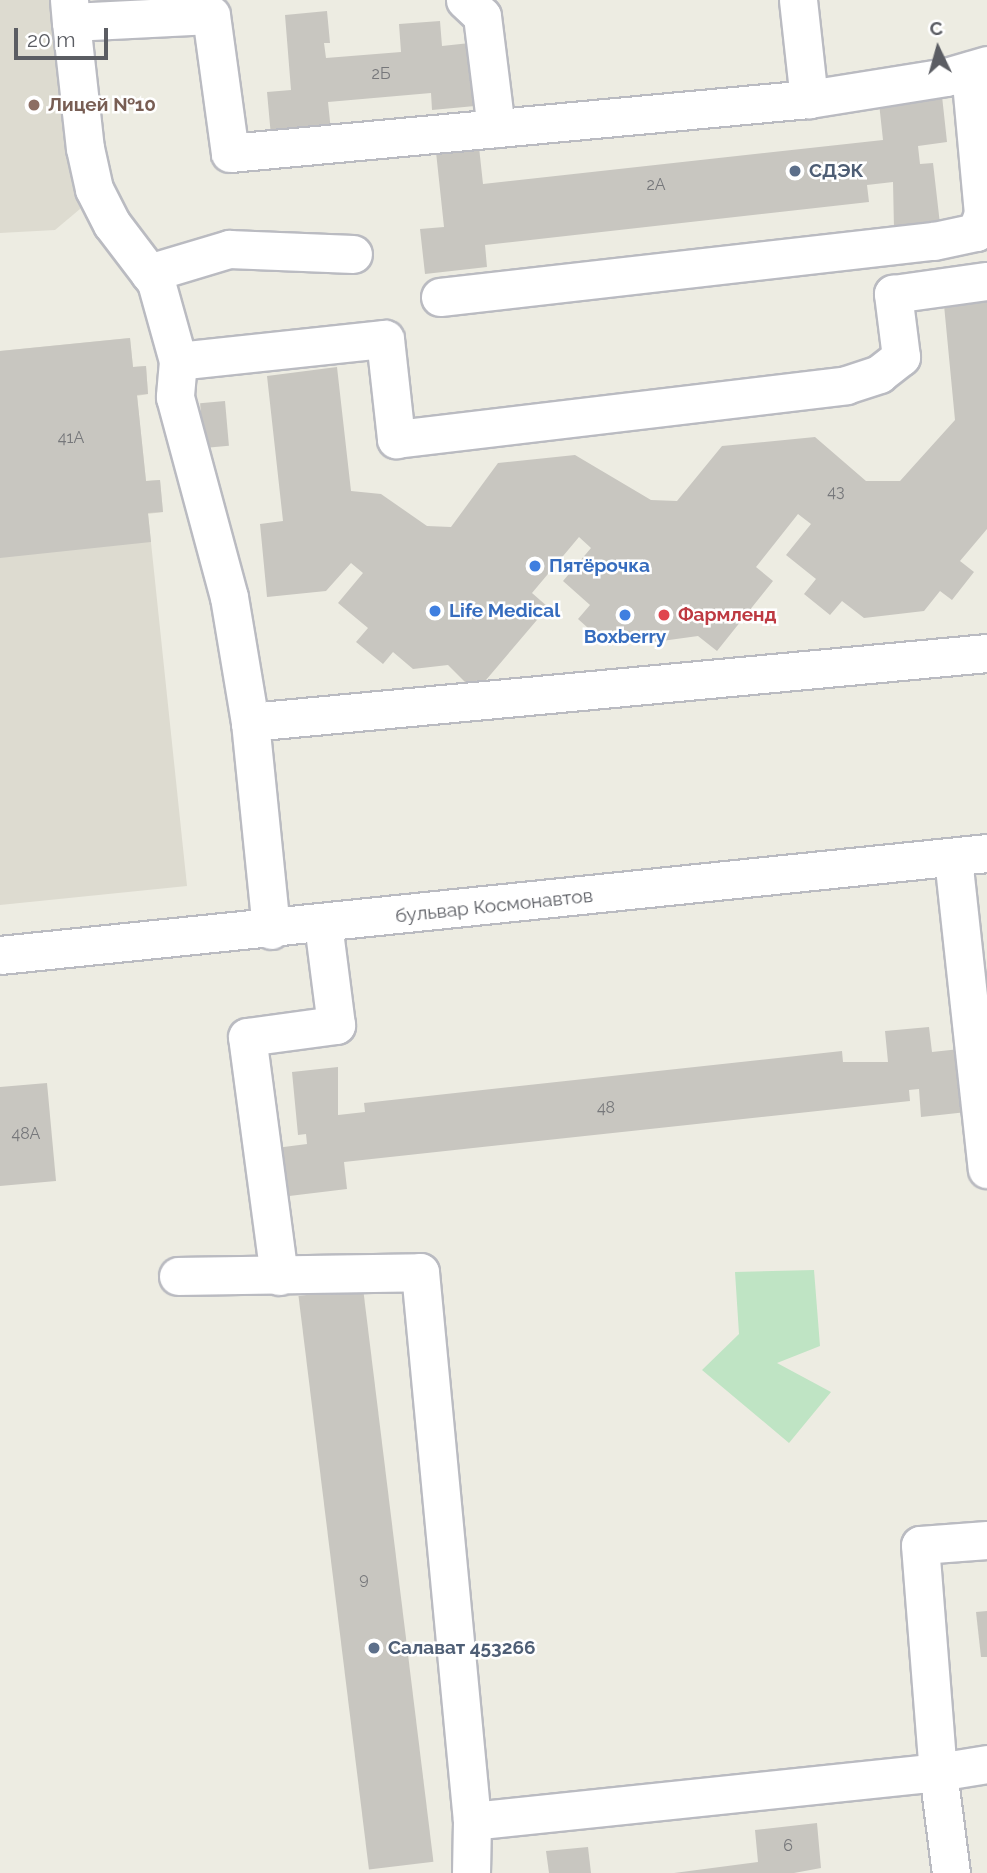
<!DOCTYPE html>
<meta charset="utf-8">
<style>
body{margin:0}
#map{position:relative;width:987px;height:1873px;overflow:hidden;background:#edece2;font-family:Raleway,sans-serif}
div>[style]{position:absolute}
.education>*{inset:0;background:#dddbd0}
.green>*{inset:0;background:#bfe4c4}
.building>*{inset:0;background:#c8c6c0;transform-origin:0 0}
.roads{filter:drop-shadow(2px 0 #babbc1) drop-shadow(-2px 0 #babbc1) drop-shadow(0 2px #babbc1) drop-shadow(0 -2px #babbc1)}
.minor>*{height:37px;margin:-18.5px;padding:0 18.5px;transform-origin:18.5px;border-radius:18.5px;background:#fff}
.dots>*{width:19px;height:19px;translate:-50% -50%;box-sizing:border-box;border:4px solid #fff;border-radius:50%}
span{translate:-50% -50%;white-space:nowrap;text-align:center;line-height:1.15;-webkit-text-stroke:5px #fff;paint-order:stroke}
.number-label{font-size:16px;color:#76777a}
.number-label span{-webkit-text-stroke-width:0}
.education-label{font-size:19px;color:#785e54;font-weight:700}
.left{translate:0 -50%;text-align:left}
.service-label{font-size:19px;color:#4e5e75;font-weight:700}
.shop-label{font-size:19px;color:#366cbe;font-weight:700}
.health-label{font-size:19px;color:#be3a42;font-weight:700}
.street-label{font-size:19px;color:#5b5d63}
.north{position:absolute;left:903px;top:14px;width:70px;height:70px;-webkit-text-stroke:5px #fff;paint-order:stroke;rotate:355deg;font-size:19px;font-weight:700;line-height:28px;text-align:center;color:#5b5d63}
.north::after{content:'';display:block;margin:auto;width:24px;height:32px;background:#5b5d63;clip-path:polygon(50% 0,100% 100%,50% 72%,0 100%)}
.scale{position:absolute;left:14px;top:28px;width:94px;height:32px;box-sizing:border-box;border:4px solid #5b5d63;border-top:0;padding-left:9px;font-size:21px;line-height:24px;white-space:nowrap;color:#5b5d63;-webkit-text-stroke:5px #fff;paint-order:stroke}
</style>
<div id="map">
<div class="education">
<i style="clip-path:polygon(0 0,56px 0,80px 209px,55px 230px,0 233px)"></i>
<i style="clip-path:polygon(130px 338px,133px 367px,146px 366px,148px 394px,137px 396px,146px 481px,160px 480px,163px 512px,148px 514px,187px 886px,0 905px,0 351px)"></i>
</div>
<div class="green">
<i style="clip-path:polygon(814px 1270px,820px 1346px,777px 1363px,831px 1392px,789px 1443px,702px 1370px,739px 1334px,735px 1272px)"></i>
</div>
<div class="building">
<i style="clip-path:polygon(327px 11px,330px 43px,324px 43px,326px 58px,401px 52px,399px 24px,440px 21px,442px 46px,470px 43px,475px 106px,432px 110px,431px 93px,328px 102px,331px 131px,271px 136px,267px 92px,291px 90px,285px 15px)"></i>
<i style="clip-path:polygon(942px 96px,947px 142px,918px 146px,920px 164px,933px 163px,940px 224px,894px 229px,893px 182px,867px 185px,869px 202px,485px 245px,487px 267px,425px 274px,420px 229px,444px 227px,436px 152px,479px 147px,483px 184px,883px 140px,879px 103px)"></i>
<i style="clip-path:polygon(987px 301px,987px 529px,960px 561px,974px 572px,952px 600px,940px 591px,924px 611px,864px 618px,842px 601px,830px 615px,804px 594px,816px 579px,786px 555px,811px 524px,798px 514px,756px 567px,773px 581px,717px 651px,698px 636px,640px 644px,623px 629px,608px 646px,578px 619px,590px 605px,563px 581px,591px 548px,579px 537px,532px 593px,548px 607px,486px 680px,465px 682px,448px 665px,413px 669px,393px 652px,383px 664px,356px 642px,368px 628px,338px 603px,363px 573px,351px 563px,326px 591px,267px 597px,260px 524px,283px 521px,267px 376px,337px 367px,351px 491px,381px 494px,427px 526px,451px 527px,498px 463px,575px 455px,651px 500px,677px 501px,722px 446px,815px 437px,866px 481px,900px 481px,955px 420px,944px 305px)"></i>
<i style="clip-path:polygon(130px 338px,133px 367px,146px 366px,148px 394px,137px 395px,146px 481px,160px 480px,163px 512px,148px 513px,151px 542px,0 558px,0 351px)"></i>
<i style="left:225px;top:401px;width:45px;height:25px;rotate:85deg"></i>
<i style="clip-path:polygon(929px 1027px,932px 1052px,960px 1049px,967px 1112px,921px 1117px,919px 1089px,909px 1090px,910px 1101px,344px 1162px,347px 1189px,281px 1197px,276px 1148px,307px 1144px,306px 1134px,298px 1135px,292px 1072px,338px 1067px,338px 1115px,365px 1112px,364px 1103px,842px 1051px,843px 1062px,888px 1062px,885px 1031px)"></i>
<i style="clip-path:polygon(47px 1083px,56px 1181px,0 1186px,0 1087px)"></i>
<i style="left:363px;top:1288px;width:578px;height:65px;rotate:83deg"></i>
<i style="clip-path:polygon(987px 1611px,987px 1657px,981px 1657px,976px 1612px)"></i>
<i style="clip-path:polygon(817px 1823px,821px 1868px,794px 1873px,674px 1873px,758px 1862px,755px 1830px)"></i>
<i style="clip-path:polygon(588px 1847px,591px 1873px,549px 1873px,546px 1851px)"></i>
</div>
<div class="roads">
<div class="minor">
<i style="left:69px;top:0;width:22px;rotate:85deg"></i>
<i style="left:71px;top:22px;width:140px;rotate:-2.9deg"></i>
<i style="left:211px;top:15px;width:139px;rotate:82.2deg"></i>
<i style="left:230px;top:153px;width:582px;rotate:-5.33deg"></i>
<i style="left:809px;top:99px;width:139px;rotate:-9.1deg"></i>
<i style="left:946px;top:77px;width:43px;rotate:-16.3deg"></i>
<i style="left:465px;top:0;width:23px;rotate:43deg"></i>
<i style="left:482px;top:16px;width:113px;rotate:82.9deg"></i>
<i style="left:798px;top:0;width:100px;rotate:83.7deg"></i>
<i style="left:71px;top:22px;width:127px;rotate:83.7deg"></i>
<i style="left:85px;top:148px;width:42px;rotate:77.6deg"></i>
<i style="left:94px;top:189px;width:39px;rotate:63deg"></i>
<i style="left:112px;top:224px;width:73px;rotate:52.8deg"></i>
<i style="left:156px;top:282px;width:82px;rotate:74.4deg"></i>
<i style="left:178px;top:361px;width:36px;rotate:95deg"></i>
<i style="left:175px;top:397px;width:207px;rotate:74.9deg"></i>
<i style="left:229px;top:597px;width:127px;rotate:80.5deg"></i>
<i style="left:250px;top:722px;width:209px;rotate:84.2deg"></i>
<i style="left:149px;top:273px;width:84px;rotate:-16.7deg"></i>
<i style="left:229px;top:249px;width:124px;rotate:2.3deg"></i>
<i style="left:440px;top:297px;width:497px;rotate:-6.5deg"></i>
<i style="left:934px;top:241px;width:43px;rotate:-12.1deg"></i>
<i style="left:976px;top:232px;width:19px;rotate:-69deg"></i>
<i style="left:983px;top:214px;width:144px;rotate:-95.2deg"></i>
<i style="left:178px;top:361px;width:208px;rotate:-6.1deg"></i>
<i style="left:385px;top:339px;width:101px;rotate:83.7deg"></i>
<i style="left:396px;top:439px;width:453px;rotate:-6.8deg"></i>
<i style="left:846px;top:385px;width:35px;rotate:-18deg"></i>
<i style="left:879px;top:374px;width:28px;rotate:-38deg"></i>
<i style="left:901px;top:357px;width:64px;rotate:-97.2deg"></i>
<i style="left:893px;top:294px;width:95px;rotate:-7.9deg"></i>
<i style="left:250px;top:722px;width:740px;rotate:-5.35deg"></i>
<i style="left:953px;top:858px;width:313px;rotate:83.8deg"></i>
<i style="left:0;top:955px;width:992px;rotate:-5.9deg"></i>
<i style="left:178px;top:1276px;width:242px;rotate:-0.9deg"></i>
<i style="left:420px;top:1272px;width:551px;rotate:84.59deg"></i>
<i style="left:279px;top:1276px;width:241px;rotate:-97.6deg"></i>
<i style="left:247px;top:1037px;width:90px;rotate:-7.7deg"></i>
<i style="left:336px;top:1025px;width:102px;rotate:-97.3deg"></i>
<i style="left:987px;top:1540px;width:67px;rotate:175.7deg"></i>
<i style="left:920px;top:1545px;width:228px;rotate:85.5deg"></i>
<i style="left:938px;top:1772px;width:50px;rotate:-9.3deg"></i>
<i style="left:471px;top:1873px;width:52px;rotate:-88.9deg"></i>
<i style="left:472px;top:1821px;width:469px;rotate:-6deg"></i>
<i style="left:938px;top:1772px;width:102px;rotate:82.7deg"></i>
</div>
</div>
<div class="dots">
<i style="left:34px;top:105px;background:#8d6e63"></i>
<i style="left:795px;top:171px;background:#5c6f8a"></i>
<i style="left:535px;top:566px;background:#3f7fe0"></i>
<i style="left:435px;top:611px;background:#3f7fe0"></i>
<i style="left:625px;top:615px;background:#3f7fe0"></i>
<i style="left:664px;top:615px;background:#e0444e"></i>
<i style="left:374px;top:1648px;background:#5c6f8a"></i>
</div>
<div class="number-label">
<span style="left:381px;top:74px">2Б</span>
<span style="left:656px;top:185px">2А</span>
<span style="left:71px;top:438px">41А</span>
<span style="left:836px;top:492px">43</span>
<span style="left:606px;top:1108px">48</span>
<span style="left:26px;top:1134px">48А</span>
<span style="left:364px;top:1579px">9</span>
<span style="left:788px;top:1846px">6</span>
</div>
<div class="education-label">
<span class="left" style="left:48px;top:105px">Лицей №10</span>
</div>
<div class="service-label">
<span class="left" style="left:809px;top:171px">СДЭК</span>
<span class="left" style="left:388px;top:1648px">Салават 453266</span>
</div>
<div class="shop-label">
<span class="left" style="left:549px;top:566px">Пятёрочка</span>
<span class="left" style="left:449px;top:611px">Life Medical</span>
<span style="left:625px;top:637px">Boxberry</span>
</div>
<div class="health-label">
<span class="left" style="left:678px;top:615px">Фармленд</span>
</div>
<div class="street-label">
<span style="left:494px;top:906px;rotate:-6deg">бульвар Космонавтов</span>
</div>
<div class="north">С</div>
<div class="scale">20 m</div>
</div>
